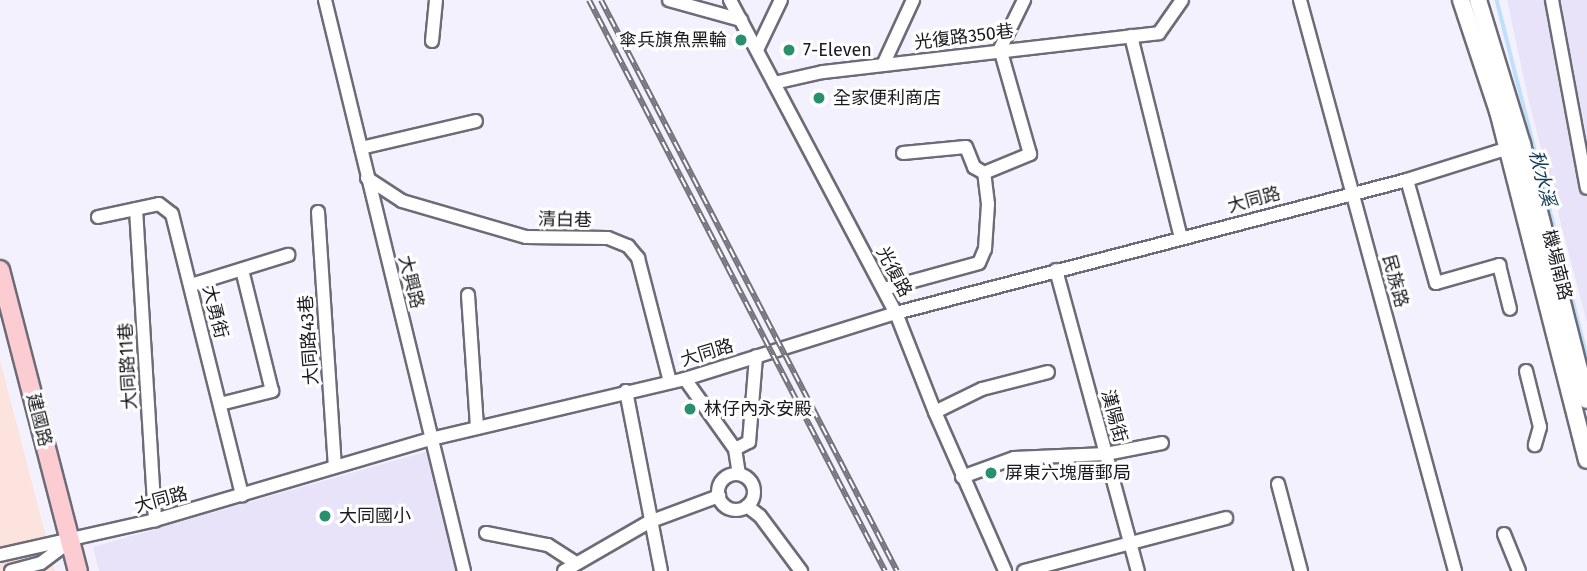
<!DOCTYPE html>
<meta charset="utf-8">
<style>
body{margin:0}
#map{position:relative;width:1587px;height:571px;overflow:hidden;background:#f4f1ff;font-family:"Fira Sans","Noto Sans TC",sans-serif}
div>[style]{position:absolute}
.built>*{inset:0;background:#e8e3f8}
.medical>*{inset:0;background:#fde3dd}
.stream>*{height:3.5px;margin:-1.75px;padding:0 1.75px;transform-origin:1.75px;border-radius:1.75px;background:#bfe0fa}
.roads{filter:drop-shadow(2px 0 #6d6b76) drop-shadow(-2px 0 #6d6b76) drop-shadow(0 2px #6d6b76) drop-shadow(0 -2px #6d6b76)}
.street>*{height:12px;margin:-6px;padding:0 6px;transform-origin:6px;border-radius:6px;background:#fff}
.street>.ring{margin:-6px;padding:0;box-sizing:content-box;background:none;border:12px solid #fff;border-radius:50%}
.secondary>*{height:16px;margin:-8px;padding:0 8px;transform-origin:8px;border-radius:8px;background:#fff}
.primary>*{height:18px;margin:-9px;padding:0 9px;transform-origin:9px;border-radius:9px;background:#fcccd3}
.rail>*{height:6px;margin-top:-3px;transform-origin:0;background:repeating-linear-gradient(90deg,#fff 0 10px,#737179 0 20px);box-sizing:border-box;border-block:2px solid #737179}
.dots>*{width:19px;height:19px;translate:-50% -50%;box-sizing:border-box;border:4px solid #fff;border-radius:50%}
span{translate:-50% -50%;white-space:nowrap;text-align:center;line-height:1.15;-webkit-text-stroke:6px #fff;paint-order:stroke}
.street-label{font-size:18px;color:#1a191d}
.poi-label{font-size:18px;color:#1a191d}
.right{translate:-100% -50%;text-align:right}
.left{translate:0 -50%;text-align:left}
.water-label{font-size:19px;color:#123c58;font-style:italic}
</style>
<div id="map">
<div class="built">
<i style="clip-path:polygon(1507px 0,1587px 0,1587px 323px,1528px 98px)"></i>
<i style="clip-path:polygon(428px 451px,461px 571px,99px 571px,93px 547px)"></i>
</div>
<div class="medical">
<i style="clip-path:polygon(0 360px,55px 571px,0 571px)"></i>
</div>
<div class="stream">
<i style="left:1497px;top:0;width:367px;rotate:75.8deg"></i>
</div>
<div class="roads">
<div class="street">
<i style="left:325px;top:0;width:588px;rotate:76.32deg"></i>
<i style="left:669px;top:0;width:75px;rotate:15.5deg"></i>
<i style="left:730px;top:0;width:354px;rotate:62.1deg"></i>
<i style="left:896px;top:313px;width:106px;rotate:68.5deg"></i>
<i style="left:935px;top:412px;width:174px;rotate:66.2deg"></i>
<i style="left:1300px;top:0;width:592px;rotate:74.81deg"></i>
<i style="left:1552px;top:0;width:191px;rotate:79.5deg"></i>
<i style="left:1131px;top:36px;width:208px;rotate:76.1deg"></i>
<i style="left:432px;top:41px;width:41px;rotate:-84.4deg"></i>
<i style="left:757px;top:50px;width:55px;rotate:-64.4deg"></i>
<i style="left:883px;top:65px;width:72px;rotate:-65.2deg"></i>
<i style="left:774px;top:83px;width:50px;rotate:-12.7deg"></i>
<i style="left:823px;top:72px;width:338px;rotate:-6.6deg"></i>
<i style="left:1159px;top:33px;width:40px;rotate:-55.1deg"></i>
<i style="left:361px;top:148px;width:118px;rotate:-13.2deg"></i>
<i style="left:903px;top:153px;width:63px;rotate:-5.4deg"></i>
<i style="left:966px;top:147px;width:22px;rotate:68deg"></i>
<i style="left:974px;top:167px;width:12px;rotate:31deg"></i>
<i style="left:984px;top:173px;width:50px;rotate:-22.4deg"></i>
<i style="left:1030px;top:154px;width:109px;rotate:-105.9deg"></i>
<i style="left:1000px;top:49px;width:55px;rotate:-63.9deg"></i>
<i style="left:367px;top:178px;width:42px;rotate:33.3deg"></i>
<i style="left:402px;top:201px;width:129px;rotate:16.2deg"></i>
<i style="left:526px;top:237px;width:82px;rotate:0.7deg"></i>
<i style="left:608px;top:238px;width:22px;rotate:22deg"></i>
<i style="left:628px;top:246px;width:16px;rotate:50deg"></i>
<i style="left:638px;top:258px;width:128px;rotate:75.5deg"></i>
<i style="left:1407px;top:180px;width:107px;rotate:74.3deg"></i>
<i style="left:1436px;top:283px;width:66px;rotate:-15.9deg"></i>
<i style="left:1499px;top:265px;width:45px;rotate:76deg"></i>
<i style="left:136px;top:209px;width:312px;rotate:86.5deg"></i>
<i style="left:318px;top:212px;width:254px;rotate:86.2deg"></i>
<i style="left:98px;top:217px;width:62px;rotate:-12deg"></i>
<i style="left:159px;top:204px;width:16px;rotate:38deg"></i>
<i style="left:172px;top:214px;width:290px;rotate:76deg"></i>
<i style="left:1056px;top:270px;width:312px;rotate:74.8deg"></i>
<i style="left:191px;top:285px;width:102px;rotate:-17.2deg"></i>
<i style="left:884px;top:289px;width:98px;rotate:-15.3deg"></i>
<i style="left:979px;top:263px;width:15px;rotate:-67deg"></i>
<i style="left:985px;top:249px;width:45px;rotate:-86.2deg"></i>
<i style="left:988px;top:204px;width:31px;rotate:-97deg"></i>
<i style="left:468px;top:295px;width:133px;rotate:86.1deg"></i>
<i style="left:1526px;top:371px;width:58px;rotate:76deg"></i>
<i style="left:1540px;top:427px;width:19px;rotate:106deg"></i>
<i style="left:685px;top:379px;width:86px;rotate:54.5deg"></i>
<i style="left:735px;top:449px;width:25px;rotate:81deg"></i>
<i style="left:626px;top:391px;width:183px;rotate:79deg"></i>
<i style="left:220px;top:404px;width:54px;rotate:-14deg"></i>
<i style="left:272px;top:391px;width:125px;rotate:-103.9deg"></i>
<i style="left:935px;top:412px;width:52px;rotate:-26.1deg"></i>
<i style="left:982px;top:389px;width:68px;rotate:-14.4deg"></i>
<i style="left:735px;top:449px;width:16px;rotate:-27deg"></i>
<i style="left:749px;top:442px;width:86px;rotate:-85.3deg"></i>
<i class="ring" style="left:718px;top:474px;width:24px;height:24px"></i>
<i style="left:962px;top:477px;width:55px;rotate:-20.1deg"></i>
<i style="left:1014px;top:458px;width:92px;rotate:-2.5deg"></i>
<i style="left:1106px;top:454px;width:57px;rotate:-11.1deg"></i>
<i style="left:1278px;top:484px;width:90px;rotate:75.2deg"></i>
<i style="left:747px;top:506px;width:16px;rotate:38deg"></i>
<i style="left:760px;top:516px;width:69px;rotate:53.3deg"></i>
<i style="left:486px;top:533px;width:63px;rotate:11deg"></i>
<i style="left:548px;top:545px;width:31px;rotate:33deg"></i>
<i style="left:1504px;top:534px;width:40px;rotate:68deg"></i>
<i style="left:0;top:555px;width:159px;rotate:-12.7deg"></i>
<i style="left:155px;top:520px;width:288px;rotate:-16.4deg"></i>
<i style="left:431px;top:439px;width:261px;rotate:-13.3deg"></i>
<i style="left:685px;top:379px;width:221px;rotate:-17.4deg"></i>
<i style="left:896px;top:313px;width:528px;rotate:-14.59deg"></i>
<i style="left:1407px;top:180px;width:113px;rotate:-17.5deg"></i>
<i style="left:11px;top:571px;width:31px;rotate:-15deg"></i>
<i style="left:41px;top:563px;width:36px;rotate:-37deg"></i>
<i style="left:564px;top:571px;width:98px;rotate:-30deg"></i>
<i style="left:649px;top:522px;width:75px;rotate:-20.4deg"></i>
<i style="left:1024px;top:571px;width:209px;rotate:-14.7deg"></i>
</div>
<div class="secondary">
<i style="left:1461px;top:0;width:117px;rotate:71.6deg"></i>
<i style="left:1498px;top:111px;width:360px;rotate:75.7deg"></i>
<i style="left:1478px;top:0;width:151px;rotate:73deg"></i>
<i style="left:1522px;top:144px;width:264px;rotate:75.8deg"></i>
</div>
<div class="primary">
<i style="left:0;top:270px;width:311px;rotate:75.5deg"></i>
</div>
</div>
<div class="rail">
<i style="left:589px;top:0;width:643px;rotate:62.6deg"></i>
<i style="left:601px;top:0;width:643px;rotate:62.6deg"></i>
</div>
<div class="dots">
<i style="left:741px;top:40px;background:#29906d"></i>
<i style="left:789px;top:50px;background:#29906d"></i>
<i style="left:819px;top:98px;background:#29906d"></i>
<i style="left:690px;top:409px;background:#29906d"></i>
<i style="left:991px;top:473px;background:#29906d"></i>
<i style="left:325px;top:516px;background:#29906d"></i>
</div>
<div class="street-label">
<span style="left:964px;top:37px;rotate:-7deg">光復路350巷</span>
<span style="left:1254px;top:200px;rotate:-15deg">大同路</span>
<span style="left:565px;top:220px;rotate:1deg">清白巷</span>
<span style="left:1557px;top:265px;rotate:76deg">機場南路</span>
<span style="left:894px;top:272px;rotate:62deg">光復路</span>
<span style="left:1395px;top:281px;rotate:75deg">民族路</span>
<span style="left:411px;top:282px;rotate:76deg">大興路</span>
<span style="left:215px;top:312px;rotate:76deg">大勇街</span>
<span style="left:309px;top:340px;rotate:-94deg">大同路43巷</span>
<span style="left:707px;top:353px;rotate:-17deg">大同路</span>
<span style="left:128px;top:366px;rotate:-93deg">大同路11巷</span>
<span style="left:1114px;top:416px;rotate:75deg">漢陽街</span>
<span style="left:39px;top:420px;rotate:76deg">建國路</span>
<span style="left:161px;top:500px;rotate:-15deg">大同路</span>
</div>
<div class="poi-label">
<span class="right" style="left:727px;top:40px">傘兵旗魚黑輪</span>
<span class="left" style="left:803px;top:50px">7-Eleven</span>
<span class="left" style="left:833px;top:98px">全家便利商店</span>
<span class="left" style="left:704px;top:409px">林仔內永安殿</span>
<span class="left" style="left:1005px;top:473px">屏東六塊厝郵局</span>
<span class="left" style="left:339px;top:516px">大同國小</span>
</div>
<div class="water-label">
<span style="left:1542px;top:178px;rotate:76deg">秋水溪</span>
</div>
</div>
